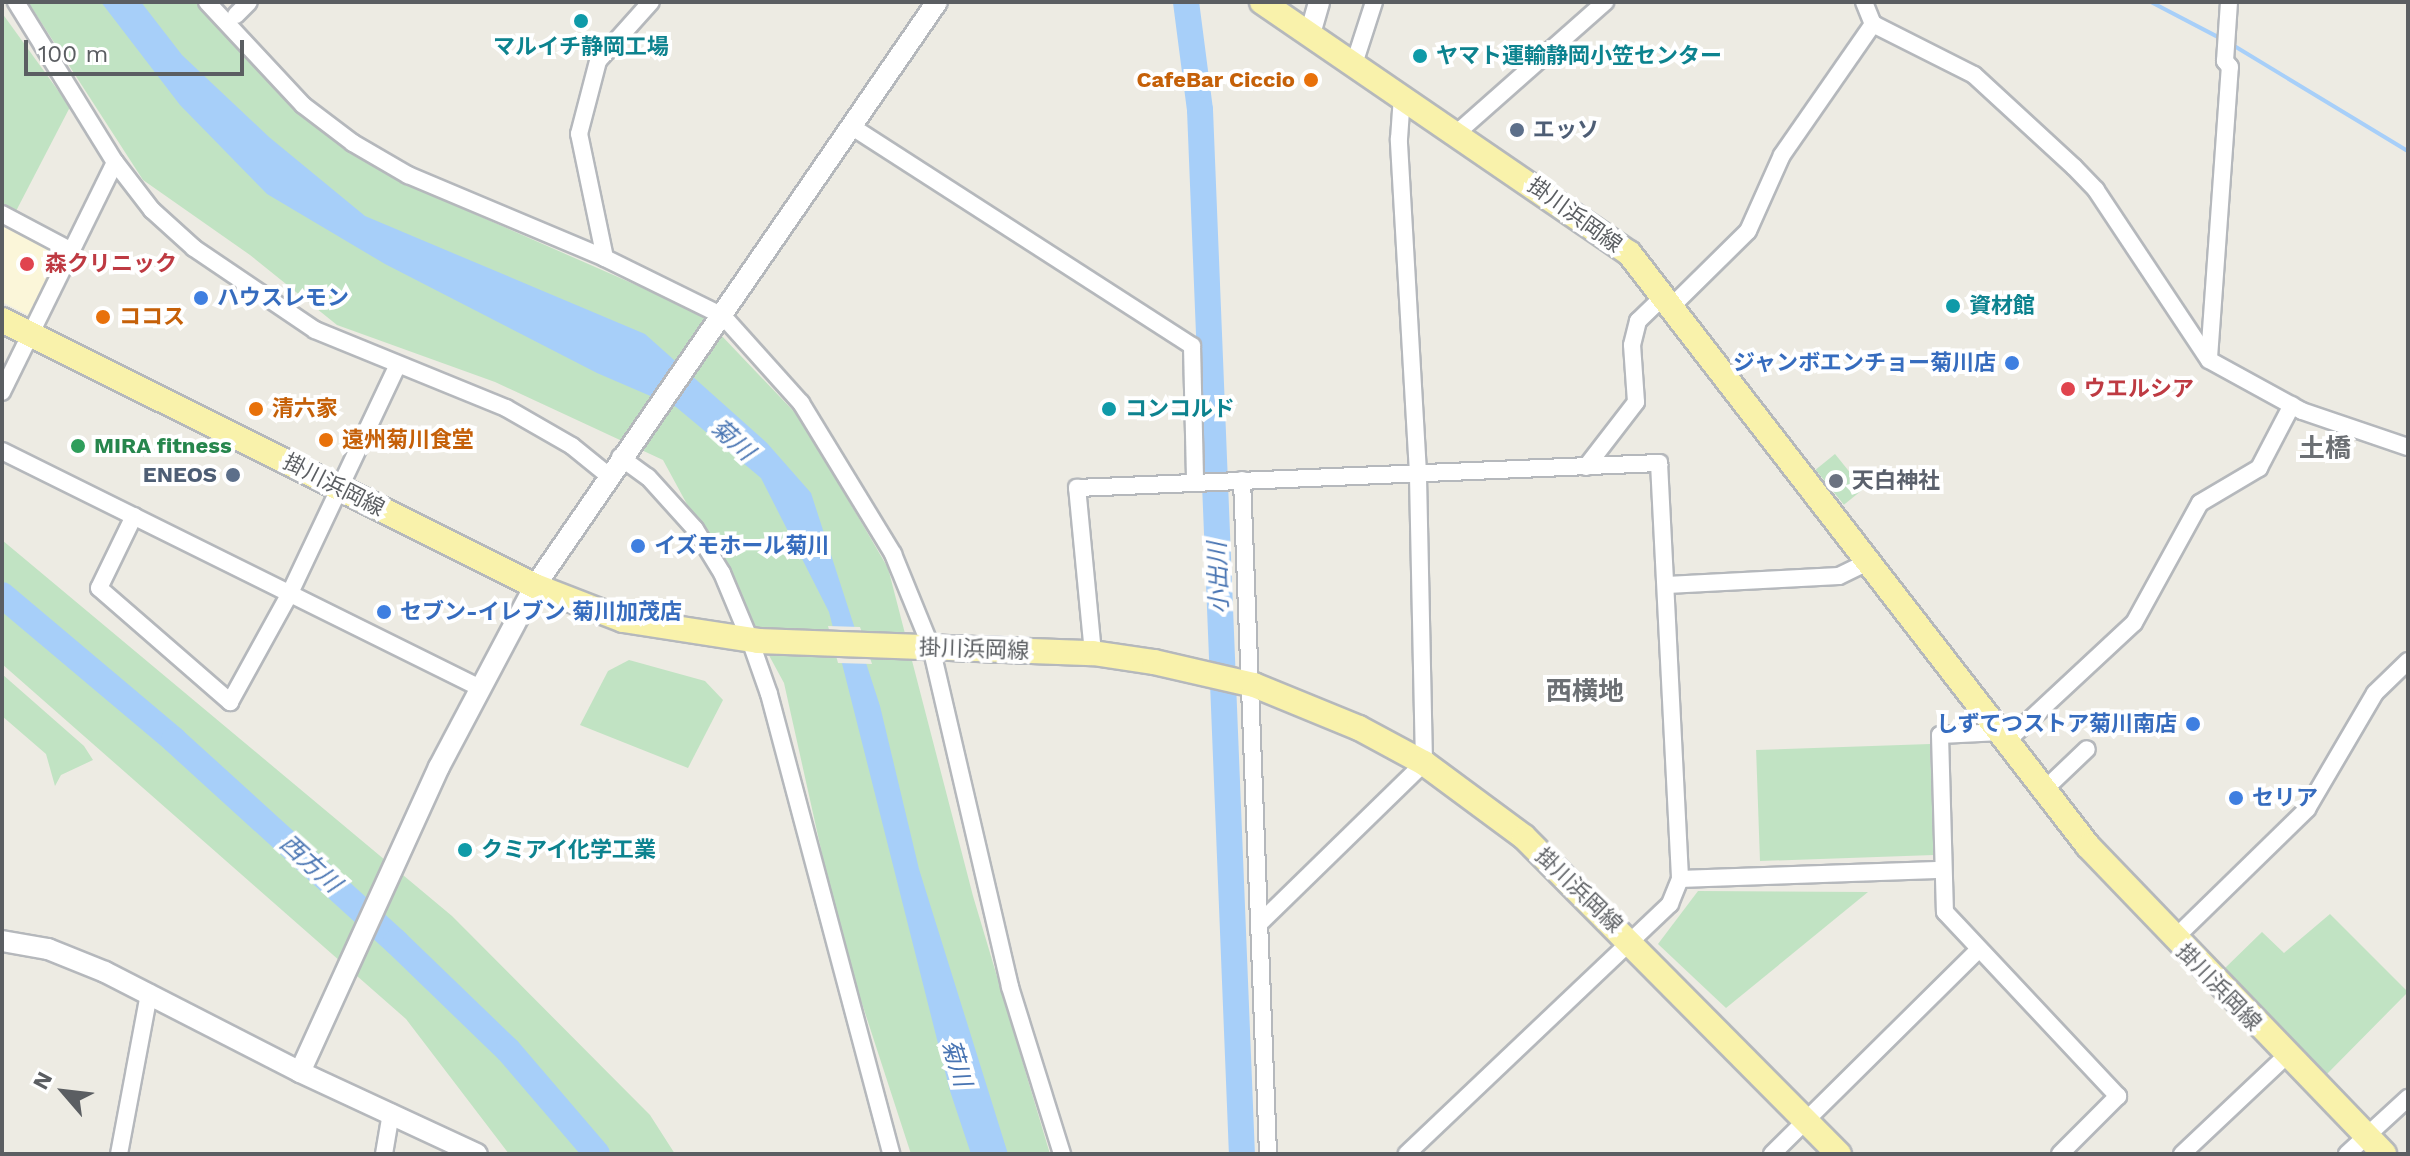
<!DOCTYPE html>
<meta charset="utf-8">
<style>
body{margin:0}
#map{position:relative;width:2410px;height:1156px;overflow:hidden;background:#edebe3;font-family:"Work Sans","Noto Sans JP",sans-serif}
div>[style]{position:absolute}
.commercial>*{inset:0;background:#fbf6d9}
.green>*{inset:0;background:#c1e3c3;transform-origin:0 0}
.water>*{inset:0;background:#a7cff9}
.pier>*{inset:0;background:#edebe3}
.stream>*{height:4px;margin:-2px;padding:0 2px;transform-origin:2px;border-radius:2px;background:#a7cff9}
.river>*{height:26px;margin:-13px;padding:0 13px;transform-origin:13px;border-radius:13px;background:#a7cff9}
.roads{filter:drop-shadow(2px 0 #b5b8bc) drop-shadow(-2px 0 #b5b8bc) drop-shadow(0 2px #b5b8bc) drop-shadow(0 -2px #b5b8bc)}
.minor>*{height:16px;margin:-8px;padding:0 8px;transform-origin:8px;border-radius:8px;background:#fff}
.tertiary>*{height:20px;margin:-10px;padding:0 10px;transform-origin:10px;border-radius:10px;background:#fff}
.primary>*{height:24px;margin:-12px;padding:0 12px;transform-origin:12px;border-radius:12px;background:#f9f2ab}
.dots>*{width:22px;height:22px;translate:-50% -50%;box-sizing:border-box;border:4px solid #fff;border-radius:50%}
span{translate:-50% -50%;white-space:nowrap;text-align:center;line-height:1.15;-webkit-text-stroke:8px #fff;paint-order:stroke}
.culture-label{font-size:22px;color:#0d838f;font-weight:700}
.left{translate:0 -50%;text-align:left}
.food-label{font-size:22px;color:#c56008;font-weight:700}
.right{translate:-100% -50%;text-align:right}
.service-label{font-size:22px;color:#4e5e75;font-weight:700}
.street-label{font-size:22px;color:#5b5e62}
.health-label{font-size:22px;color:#be3a42;font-weight:700}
.shop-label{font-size:22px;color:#366cbe;font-weight:700}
.leisure-label{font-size:22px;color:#27864d;font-weight:700}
.worship-label{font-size:22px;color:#5b616d;font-weight:700}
.water-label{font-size:24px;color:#4874b2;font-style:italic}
.quarter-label{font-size:26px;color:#6c7074;font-weight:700}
.frame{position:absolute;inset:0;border:4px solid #5b5e62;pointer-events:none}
.north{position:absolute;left:24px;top:1052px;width:80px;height:80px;-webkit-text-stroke:6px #fff;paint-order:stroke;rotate:298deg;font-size:22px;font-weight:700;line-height:32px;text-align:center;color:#5b5e62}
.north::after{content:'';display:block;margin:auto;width:28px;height:36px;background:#5b5e62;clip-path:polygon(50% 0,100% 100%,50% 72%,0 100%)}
.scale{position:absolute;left:24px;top:40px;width:220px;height:36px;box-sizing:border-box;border:4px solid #5b5e62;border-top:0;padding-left:10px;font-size:24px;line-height:28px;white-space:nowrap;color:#5b5e62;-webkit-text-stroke:6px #fff;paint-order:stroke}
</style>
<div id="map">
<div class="commercial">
<i style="clip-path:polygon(2px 220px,61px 250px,63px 259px,37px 312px,28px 315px,2px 302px)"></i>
</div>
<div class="green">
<i style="clip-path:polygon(28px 2px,199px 2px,267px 80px,323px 132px,422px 191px,700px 313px,801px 419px,888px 568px,973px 896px,1050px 1154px,911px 1154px,841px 939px,784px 683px,663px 460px,495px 382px,337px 325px,250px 255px,143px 180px)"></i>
<i style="clip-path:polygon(2px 13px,70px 107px,15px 213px,2px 207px)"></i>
<i style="left:1835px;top:454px;width:45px;height:25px;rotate:51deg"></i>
<i style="clip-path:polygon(2px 540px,452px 916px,650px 1115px,675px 1154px,509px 1154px,406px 1019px,2px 664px)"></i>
<i style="clip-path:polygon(629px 660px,705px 681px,723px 700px,688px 768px,580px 725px,608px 671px)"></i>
<i style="clip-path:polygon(2px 674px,84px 746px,93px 760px,61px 775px,55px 786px,46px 754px,2px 716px)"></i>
<i style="left:1930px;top:744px;width:111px;height:174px;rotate:88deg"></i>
<i style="clip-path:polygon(1698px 891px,1868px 892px,1726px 1008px,1658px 944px)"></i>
<i style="clip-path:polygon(2330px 914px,2408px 992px,2325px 1076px,2223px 970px,2262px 932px,2284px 953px)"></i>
</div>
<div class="water">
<i style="clip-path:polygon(101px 2px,141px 2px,182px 55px,269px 137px,365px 216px,645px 334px,767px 443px,811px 493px,880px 706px,919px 869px,1008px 1154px,971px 1154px,950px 1091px,829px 612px,761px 478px,676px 407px,597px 373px,385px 264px,267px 194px,180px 105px)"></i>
</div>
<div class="pier">
<i style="clip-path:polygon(828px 626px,860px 627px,872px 664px,838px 663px)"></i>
</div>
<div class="stream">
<i style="left:2151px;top:2px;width:78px;rotate:27.6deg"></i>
<i style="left:2231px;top:44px;width:207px;rotate:31.2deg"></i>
</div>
<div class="river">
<i style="left:1186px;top:2px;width:109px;rotate:82.6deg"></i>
<i style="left:1200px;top:110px;width:1045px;rotate:87.7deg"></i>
<i style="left:2px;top:595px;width:225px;rotate:40.1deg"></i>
<i style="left:174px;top:740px;width:300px;rotate:42.3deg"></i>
<i style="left:396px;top:942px;width:156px;rotate:44deg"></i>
<i style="left:508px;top:1050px;width:137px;rotate:49.4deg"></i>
</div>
<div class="roads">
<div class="minor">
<i style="left:16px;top:2px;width:188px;rotate:58.3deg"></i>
<i style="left:115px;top:162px;width:61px;rotate:52.4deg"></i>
<i style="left:152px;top:210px;width:57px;rotate:42.1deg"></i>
<i style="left:194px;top:248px;width:146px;rotate:34.1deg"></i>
<i style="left:315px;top:330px;width:206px;rotate:22.2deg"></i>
<i style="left:506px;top:408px;width:76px;rotate:29.9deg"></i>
<i style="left:572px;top:446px;width:48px;rotate:39deg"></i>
<i style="left:207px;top:2px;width:141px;rotate:47deg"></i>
<i style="left:303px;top:105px;width:63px;rotate:37.2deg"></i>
<i style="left:353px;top:143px;width:64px;rotate:30.2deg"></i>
<i style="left:408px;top:175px;width:214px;rotate:22.8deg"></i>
<i style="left:605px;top:258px;width:131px;rotate:26.2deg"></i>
<i style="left:723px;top:316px;width:117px;rotate:48.1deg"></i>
<i style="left:801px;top:403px;width:177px;rotate:58.6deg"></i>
<i style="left:893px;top:554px;width:100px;rotate:67.8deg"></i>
<i style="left:931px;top:647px;width:349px;rotate:76.9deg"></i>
<i style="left:1010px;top:987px;width:175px;rotate:72.7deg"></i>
<i style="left:1864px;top:2px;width:24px;rotate:68deg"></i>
<i style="left:1873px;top:24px;width:113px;rotate:26.8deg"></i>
<i style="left:1974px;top:75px;width:136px;rotate:42.6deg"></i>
<i style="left:2074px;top:167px;width:32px;rotate:46deg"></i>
<i style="left:2096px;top:190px;width:204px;rotate:56.4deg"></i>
<i style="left:2209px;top:360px;width:106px;rotate:28.7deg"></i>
<i style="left:2302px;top:411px;width:112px;rotate:18.8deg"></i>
<i style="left:236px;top:15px;width:18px;rotate:-45deg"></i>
<i style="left:1354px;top:64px;width:65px;rotate:-72.1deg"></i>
<i style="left:854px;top:128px;width:402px;rotate:32.8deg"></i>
<i style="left:1192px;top:346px;width:135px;rotate:88.7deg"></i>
<i style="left:1457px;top:133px;width:198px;rotate:-41.5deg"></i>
<i style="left:2px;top:214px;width:79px;rotate:27.9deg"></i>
<i style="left:605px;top:258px;width:127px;rotate:-101.8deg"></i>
<i style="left:579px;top:134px;width:75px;rotate:-75.4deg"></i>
<i style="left:598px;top:61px;width:79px;rotate:-48.1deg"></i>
<i style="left:1673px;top:305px;width:105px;rotate:-44.6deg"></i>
<i style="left:1748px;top:231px;width:83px;rotate:-65.9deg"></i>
<i style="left:1782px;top:155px;width:160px;rotate:-55.2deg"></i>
<i style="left:2209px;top:358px;width:292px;rotate:-85.9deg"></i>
<i style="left:2230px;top:67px;width:8px;rotate:-130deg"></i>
<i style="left:2225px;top:61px;width:59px;rotate:-86.1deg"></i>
<i style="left:2px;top:392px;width:256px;rotate:-63.8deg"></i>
<i style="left:2px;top:451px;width:534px;rotate:26.37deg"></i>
<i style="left:620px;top:457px;width:34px;rotate:36deg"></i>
<i style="left:648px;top:477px;width:70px;rotate:47.9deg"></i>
<i style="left:695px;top:529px;width:52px;rotate:58.5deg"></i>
<i style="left:722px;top:573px;width:73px;rotate:67.3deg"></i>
<i style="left:750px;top:640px;width:57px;rotate:70.6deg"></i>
<i style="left:769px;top:694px;width:476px;rotate:75.1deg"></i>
<i style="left:1586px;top:467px;width:82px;rotate:-52.4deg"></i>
<i style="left:1636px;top:402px;width:57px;rotate:-94deg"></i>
<i style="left:1632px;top:345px;width:25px;rotate:-76deg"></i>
<i style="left:1638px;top:321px;width:37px;rotate:-44deg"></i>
<i style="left:1242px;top:480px;width:675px;rotate:87.79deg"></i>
<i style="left:134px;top:516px;width:80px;rotate:115.9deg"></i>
<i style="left:99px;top:588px;width:174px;rotate:41deg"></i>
<i style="left:230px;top:702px;width:122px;rotate:-61.1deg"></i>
<i style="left:289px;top:595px;width:252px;rotate:-64.7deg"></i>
<i style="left:1667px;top:585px;width:172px;rotate:-3deg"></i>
<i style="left:1839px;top:576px;width:32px;rotate:-26deg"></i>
<i style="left:1093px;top:653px;width:166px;rotate:-95.5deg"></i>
<i style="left:1077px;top:488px;width:583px;rotate:-2.46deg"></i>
<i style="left:1659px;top:463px;width:417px;rotate:87.1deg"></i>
<i style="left:1680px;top:879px;width:27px;rotate:112deg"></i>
<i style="left:1670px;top:904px;width:363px;rotate:136.5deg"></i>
<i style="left:2001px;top:732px;width:61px;rotate:177.2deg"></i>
<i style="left:1940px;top:735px;width:177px;rotate:88.4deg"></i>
<i style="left:1945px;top:912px;width:253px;rotate:46.8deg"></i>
<i style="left:2118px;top:1096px;width:82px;rotate:135deg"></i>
<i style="left:2007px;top:741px;width:173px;rotate:-42.9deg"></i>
<i style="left:2134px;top:623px;width:137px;rotate:-61.2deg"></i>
<i style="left:2200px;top:503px;width:69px;rotate:-30.7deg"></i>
<i style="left:2259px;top:468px;width:71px;rotate:-62.4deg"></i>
<i style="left:2044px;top:790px;width:59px;rotate:-43.6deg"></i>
<i style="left:1680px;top:879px;width:263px;rotate:-2deg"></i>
<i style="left:1261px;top:922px;width:228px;rotate:-44.3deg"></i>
<i style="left:1424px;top:763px;width:290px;rotate:-91.2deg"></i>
<i style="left:1418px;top:473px;width:335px;rotate:-93.3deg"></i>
<i style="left:1399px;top:139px;width:43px;rotate:-86deg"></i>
<i style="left:2174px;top:939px;width:186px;rotate:-44.3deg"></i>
<i style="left:2307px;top:809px;width:134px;rotate:-59.6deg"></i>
<i style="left:2375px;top:693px;width:46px;rotate:-44.1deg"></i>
<i style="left:119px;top:1154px;width:164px;rotate:-79.4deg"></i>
<i style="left:384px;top:1154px;width:42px;rotate:-80.3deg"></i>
<i style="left:1772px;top:1154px;width:291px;rotate:-44.7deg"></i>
<i style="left:2182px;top:1154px;width:143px;rotate:-43.3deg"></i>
<i style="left:2347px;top:1154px;width:83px;rotate:-42.6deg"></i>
</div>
<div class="tertiary">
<i style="left:1310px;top:34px;width:33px;rotate:-74deg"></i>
<i style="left:2px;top:941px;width:47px;rotate:9.9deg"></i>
<i style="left:48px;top:949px;width:61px;rotate:22deg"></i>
<i style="left:105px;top:972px;width:219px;rotate:27.1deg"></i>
<i style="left:300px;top:1072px;width:195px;rotate:24.9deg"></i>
<i style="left:300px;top:1072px;width:335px;rotate:-65.5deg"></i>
<i style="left:439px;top:767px;width:205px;rotate:-62.1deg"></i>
<i style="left:535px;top:586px;width:709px;rotate:-55.46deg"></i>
</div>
<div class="primary">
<i style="left:1262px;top:2px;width:445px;rotate:34.4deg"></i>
<i style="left:1629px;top:253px;width:750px;rotate:52.26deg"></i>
<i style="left:2088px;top:846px;width:427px;rotate:46.1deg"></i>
<i style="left:2px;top:320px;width:596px;rotate:26.52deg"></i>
<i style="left:535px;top:586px;width:94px;rotate:21.1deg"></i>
<i style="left:623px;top:620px;width:137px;rotate:8.8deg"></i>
<i style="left:758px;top:641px;width:335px;rotate:2.1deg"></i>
<i style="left:1093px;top:653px;width:62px;rotate:8.4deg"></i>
<i style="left:1154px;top:662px;width:103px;rotate:13deg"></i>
<i style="left:1254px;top:685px;width:113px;rotate:22.3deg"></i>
<i style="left:1359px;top:728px;width:74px;rotate:28.3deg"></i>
<i style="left:1424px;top:763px;width:124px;rotate:36.5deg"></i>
<i style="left:1524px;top:837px;width:447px;rotate:45.2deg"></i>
</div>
</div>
<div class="dots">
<i style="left:581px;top:21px;background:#0f9aa8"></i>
<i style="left:1420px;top:56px;background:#0f9aa8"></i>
<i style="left:1311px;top:80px;background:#e8710a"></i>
<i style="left:1517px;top:130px;background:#5c6f8a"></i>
<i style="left:27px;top:264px;background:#e0444e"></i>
<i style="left:201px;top:298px;background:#3f7fe0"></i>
<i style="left:1953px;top:306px;background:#0f9aa8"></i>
<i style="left:103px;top:317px;background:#e8710a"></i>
<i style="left:2012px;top:363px;background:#3f7fe0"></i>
<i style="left:2068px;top:389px;background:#e0444e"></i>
<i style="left:256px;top:409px;background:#e8710a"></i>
<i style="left:1109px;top:409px;background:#0f9aa8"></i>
<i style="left:326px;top:440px;background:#e8710a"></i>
<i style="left:78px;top:446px;background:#2e9e5b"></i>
<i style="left:233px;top:475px;background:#5c6f8a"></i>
<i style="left:1836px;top:481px;background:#6b7280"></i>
<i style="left:638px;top:546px;background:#3f7fe0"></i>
<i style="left:384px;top:612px;background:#3f7fe0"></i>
<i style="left:2193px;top:724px;background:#3f7fe0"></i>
<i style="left:2236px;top:798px;background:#3f7fe0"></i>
<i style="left:465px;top:850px;background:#0f9aa8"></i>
</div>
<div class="culture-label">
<span style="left:581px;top:47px">マルイチ静岡工場</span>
<span class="left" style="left:1436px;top:56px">ヤマト運輸静岡小笠センター</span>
<span class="left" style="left:1969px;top:306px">資材館</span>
<span class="left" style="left:1125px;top:409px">コンコルド</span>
<span class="left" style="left:481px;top:850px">クミアイ化学工業</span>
</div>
<div class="food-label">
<span class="right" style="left:1295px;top:80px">CafeBar Ciccio</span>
<span class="left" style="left:119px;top:317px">ココス</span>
<span class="left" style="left:272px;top:409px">清六家</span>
<span class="left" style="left:342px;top:440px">遠州菊川食堂</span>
</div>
<div class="service-label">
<span class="left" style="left:1533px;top:130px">エッソ</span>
<span class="right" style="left:217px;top:475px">ENEOS</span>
</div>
<div class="street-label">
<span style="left:1575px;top:215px;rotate:36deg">掛川浜岡線</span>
<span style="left:334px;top:485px;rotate:27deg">掛川浜岡線</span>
<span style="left:974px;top:649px;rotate:2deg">掛川浜岡線</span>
<span style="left:1579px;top:890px;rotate:44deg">掛川浜岡線</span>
<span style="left:2219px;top:987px;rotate:46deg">掛川浜岡線</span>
</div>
<div class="health-label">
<span class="left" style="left:45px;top:264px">森クリニック</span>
<span class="left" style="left:2084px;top:389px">ウエルシア</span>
</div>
<div class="shop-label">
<span class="left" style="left:217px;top:298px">ハウスレモン</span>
<span class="right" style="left:1996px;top:363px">ジャンボエンチョー菊川店</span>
<span class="left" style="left:654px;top:546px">イズモホール菊川</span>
<span class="left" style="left:400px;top:612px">セブン-イレブン 菊川加茂店</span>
<span class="right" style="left:2177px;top:724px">しずてつストア菊川南店</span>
<span class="left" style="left:2252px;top:798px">セリア</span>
</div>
<div class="leisure-label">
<span class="left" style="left:94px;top:446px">MIRA fitness</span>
</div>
<div class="worship-label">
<span class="left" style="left:1852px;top:481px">天白神社</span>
</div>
<div class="water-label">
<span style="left:732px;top:440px;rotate:42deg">菊川</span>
<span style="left:1219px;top:578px;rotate:-92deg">小出川</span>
<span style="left:310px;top:864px;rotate:42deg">西方川</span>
<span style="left:956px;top:1063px;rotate:73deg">菊川</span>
</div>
<div class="quarter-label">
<span style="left:2325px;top:449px">土橋</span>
<span style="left:1585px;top:692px">西横地</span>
</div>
<div class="frame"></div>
<div class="north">N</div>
<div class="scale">100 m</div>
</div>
